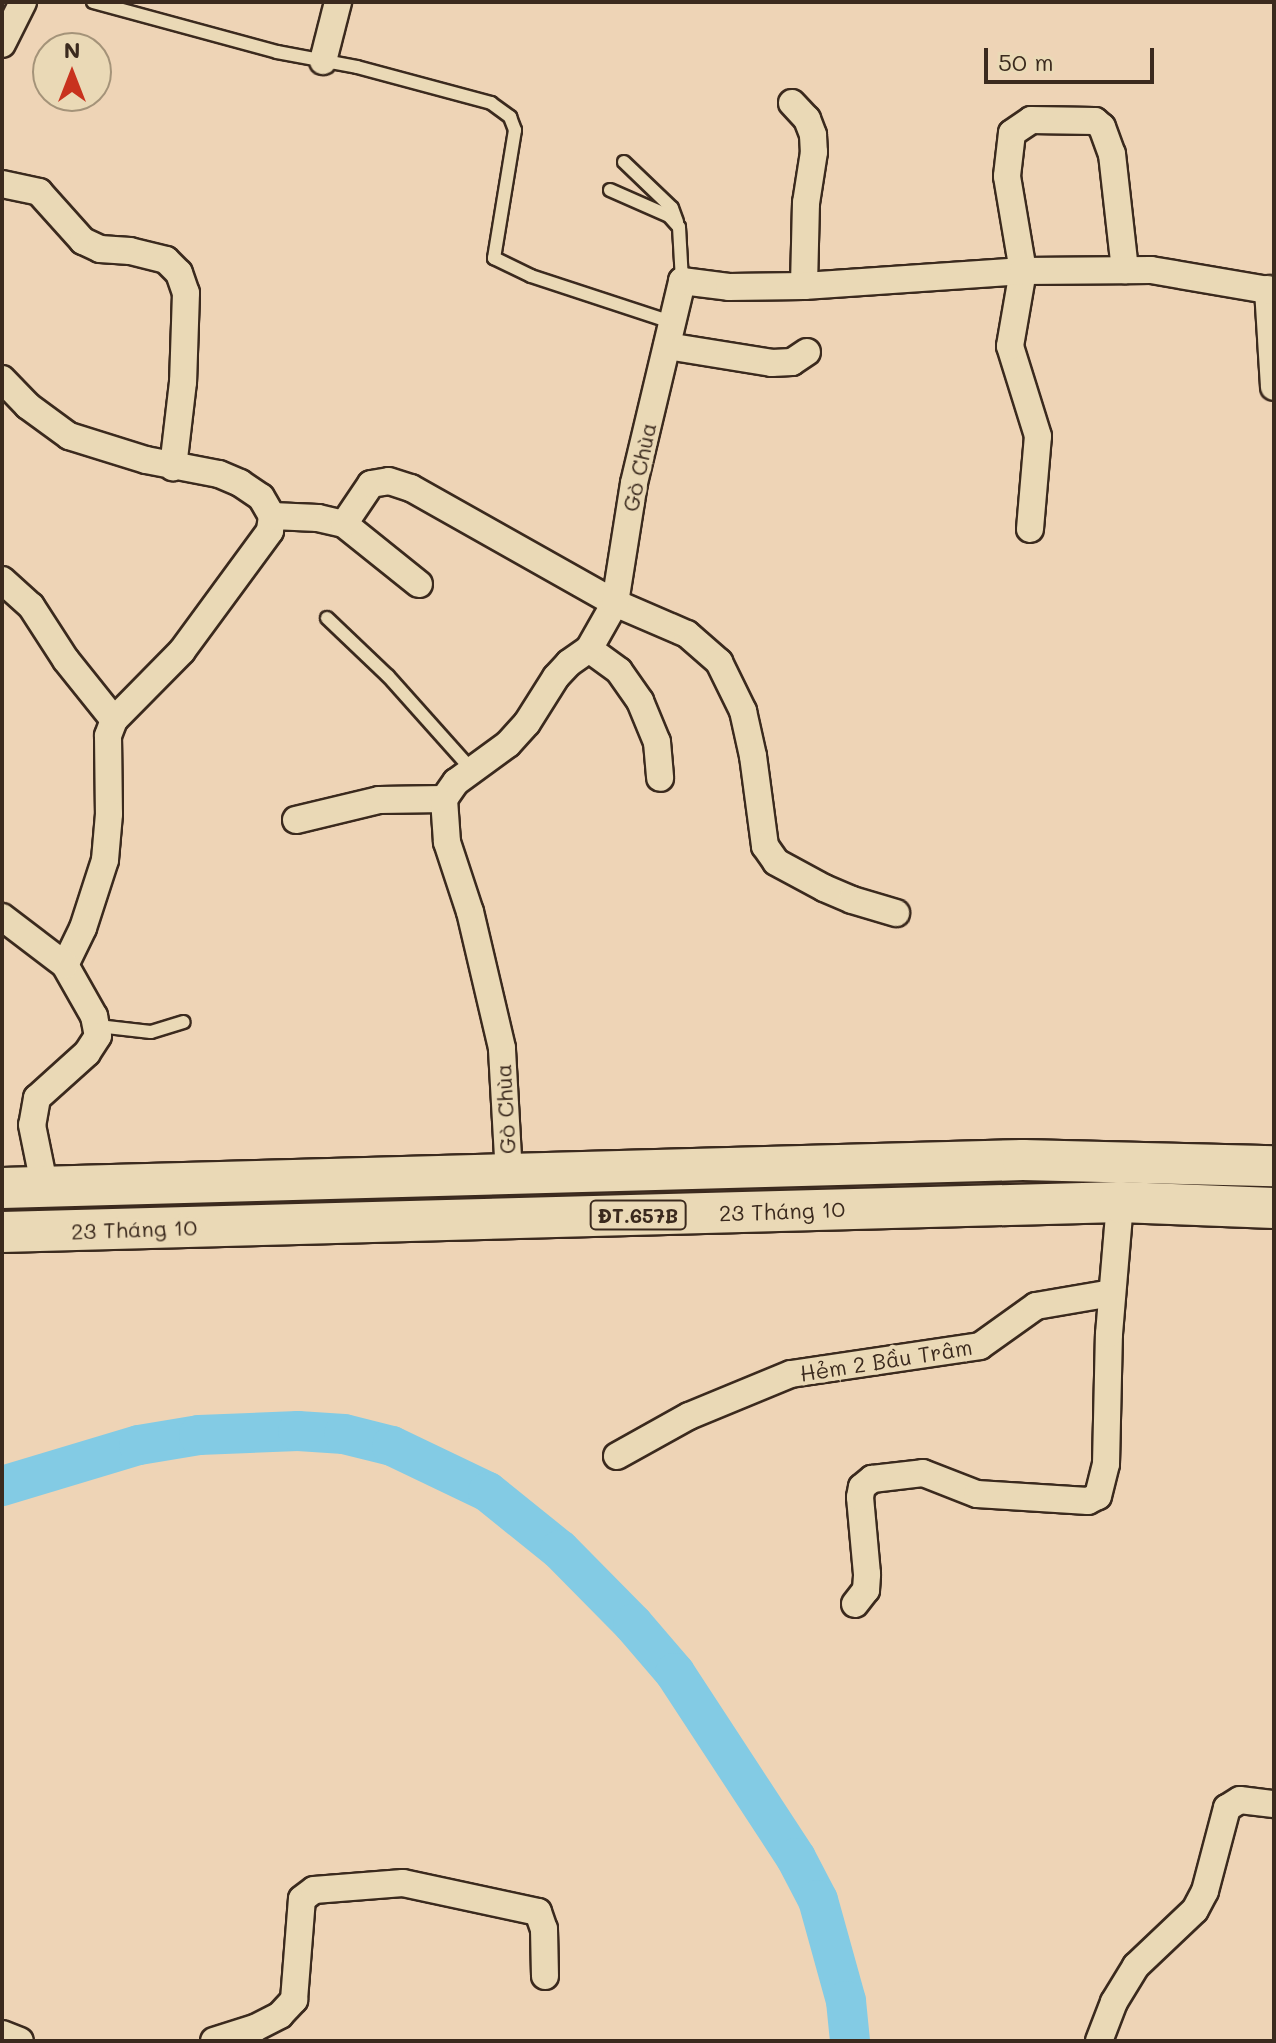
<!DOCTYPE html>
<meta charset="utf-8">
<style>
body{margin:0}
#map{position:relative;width:1276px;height:2043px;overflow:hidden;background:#eed4b6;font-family:Mali,sans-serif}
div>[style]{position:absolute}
.river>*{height:40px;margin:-20px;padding:0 20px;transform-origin:20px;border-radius:20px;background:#83cbe4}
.roads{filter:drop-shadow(2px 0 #3b2a1e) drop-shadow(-2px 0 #3b2a1e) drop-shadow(0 2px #3b2a1e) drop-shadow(0 -2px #3b2a1e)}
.lane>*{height:12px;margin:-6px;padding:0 6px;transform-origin:6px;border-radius:6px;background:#ead9b6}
.street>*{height:26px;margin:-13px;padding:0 13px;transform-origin:13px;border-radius:13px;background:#ead9b6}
.primary>*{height:40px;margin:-20px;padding:0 20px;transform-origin:20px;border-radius:20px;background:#ead9b6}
span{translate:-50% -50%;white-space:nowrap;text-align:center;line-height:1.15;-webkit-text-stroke:8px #ead9b6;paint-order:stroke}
.shield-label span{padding:2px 6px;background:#ead9b6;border:2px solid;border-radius:6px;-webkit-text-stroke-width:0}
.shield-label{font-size:20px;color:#3b2a1e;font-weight:700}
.street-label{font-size:22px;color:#3b2a1e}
.frame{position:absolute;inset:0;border:4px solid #3b2a1e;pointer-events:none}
.north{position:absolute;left:32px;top:32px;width:80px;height:80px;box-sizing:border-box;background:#ead9b6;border:2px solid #a49379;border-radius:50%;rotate:0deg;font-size:22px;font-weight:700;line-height:32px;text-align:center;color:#3b2a1e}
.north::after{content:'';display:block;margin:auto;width:28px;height:36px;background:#c8321e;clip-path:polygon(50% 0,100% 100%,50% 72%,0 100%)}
.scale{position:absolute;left:984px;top:48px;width:170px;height:36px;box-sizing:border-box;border:4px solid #3b2a1e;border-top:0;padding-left:10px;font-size:24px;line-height:28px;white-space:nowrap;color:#3b2a1e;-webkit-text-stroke:6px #ead9b6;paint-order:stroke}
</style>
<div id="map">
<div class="river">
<i style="left:2px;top:1486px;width:143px;rotate:-16.7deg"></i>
<i style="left:139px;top:1445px;width:61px;rotate:-9.5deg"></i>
<i style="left:199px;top:1435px;width:99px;rotate:-2.3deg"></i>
<i style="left:298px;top:1431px;width:46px;rotate:3.7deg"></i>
<i style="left:344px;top:1434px;width:49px;rotate:14deg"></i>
<i style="left:392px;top:1446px;width:106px;rotate:25.6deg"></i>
<i style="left:488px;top:1492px;width:92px;rotate:38.9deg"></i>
<i style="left:560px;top:1550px;width:104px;rotate:45.4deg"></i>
<i style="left:633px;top:1624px;width:65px;rotate:49.4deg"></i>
<i style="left:675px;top:1673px;width:221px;rotate:56.8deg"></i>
<i style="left:796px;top:1858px;width:47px;rotate:62.4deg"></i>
<i style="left:818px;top:1900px;width:105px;rotate:74.5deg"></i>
<i style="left:846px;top:2001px;width:40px;rotate:84.3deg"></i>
</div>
<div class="roads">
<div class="lane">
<i style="left:93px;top:2px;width:191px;rotate:15.2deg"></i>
<i style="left:277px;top:52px;width:81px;rotate:10.6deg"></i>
<i style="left:357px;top:67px;width:139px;rotate:15deg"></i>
<i style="left:491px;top:103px;width:24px;rotate:36deg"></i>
<i style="left:510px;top:117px;width:14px;rotate:69deg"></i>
<i style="left:515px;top:130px;width:130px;rotate:99.3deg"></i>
<i style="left:494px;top:258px;width:41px;rotate:25.9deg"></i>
<i style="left:531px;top:276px;width:147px;rotate:18.2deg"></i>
<i style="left:624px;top:162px;width:66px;rotate:43.8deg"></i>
<i style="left:672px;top:208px;width:15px;rotate:70deg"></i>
<i style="left:610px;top:190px;width:64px;rotate:23.8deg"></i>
<i style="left:669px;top:216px;width:15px;rotate:48deg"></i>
<i style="left:679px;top:227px;width:54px;rotate:86.8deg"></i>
<i style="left:327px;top:618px;width:84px;rotate:43.6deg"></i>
<i style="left:388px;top:676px;width:126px;rotate:48.2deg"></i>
<i style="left:98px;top:1026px;width:53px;rotate:6.5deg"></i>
<i style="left:151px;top:1032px;width:34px;rotate:-17deg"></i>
</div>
<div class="street">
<i style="left:2px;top:44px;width:47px;rotate:-63.4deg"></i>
<i style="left:323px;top:61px;width:61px;rotate:-75.7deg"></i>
<i style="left:792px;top:103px;width:22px;rotate:47deg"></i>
<i style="left:807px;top:119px;width:17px;rotate:69deg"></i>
<i style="left:813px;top:135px;width:17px;rotate:87deg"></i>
<i style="left:814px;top:152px;width:52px;rotate:98.9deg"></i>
<i style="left:806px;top:203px;width:83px;rotate:91.4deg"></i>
<i style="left:2px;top:184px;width:38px;rotate:12deg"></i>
<i style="left:39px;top:192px;width:66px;rotate:48.1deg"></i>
<i style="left:83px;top:241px;width:19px;rotate:25deg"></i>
<i style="left:100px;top:249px;width:30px;rotate:4deg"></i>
<i style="left:130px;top:251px;width:37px;rotate:14deg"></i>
<i style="left:166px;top:260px;width:18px;rotate:45deg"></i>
<i style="left:179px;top:273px;width:21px;rotate:71deg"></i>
<i style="left:186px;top:293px;width:89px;rotate:91.9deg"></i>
<i style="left:183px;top:382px;width:86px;rotate:96.7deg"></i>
<i style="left:1268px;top:289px;width:98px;rotate:86.5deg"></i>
<i style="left:667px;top:346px;width:106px;rotate:9.2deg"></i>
<i style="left:772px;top:363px;width:20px;rotate:-3deg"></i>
<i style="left:792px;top:362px;width:18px;rotate:-34deg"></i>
<i style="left:2px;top:379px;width:37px;rotate:46deg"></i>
<i style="left:28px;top:406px;width:51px;rotate:36.2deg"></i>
<i style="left:69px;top:436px;width:81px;rotate:17.3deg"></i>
<i style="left:146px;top:460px;width:74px;rotate:10.9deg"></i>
<i style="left:219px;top:474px;width:23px;rotate:23deg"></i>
<i style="left:240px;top:483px;width:25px;rotate:34deg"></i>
<i style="left:261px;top:497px;width:22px;rotate:60deg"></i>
<i style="left:272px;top:516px;width:15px;rotate:98deg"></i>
<i style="left:270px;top:531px;width:149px;rotate:126.3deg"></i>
<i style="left:182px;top:651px;width:97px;rotate:134.6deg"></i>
<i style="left:114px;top:720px;width:17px;rotate:111deg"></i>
<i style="left:108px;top:736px;width:78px;rotate:89.3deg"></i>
<i style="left:109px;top:814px;width:46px;rotate:95deg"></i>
<i style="left:105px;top:860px;width:71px;rotate:107.9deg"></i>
<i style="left:83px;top:928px;width:41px;rotate:115.9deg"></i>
<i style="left:65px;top:965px;width:59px;rotate:60.4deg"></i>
<i style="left:94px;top:1016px;width:20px;rotate:79deg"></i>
<i style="left:98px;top:1036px;width:20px;rotate:123deg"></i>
<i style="left:87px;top:1053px;width:67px;rotate:138deg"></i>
<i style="left:37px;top:1098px;width:27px;rotate:100deg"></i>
<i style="left:32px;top:1125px;width:65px;rotate:78.5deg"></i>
<i style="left:272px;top:516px;width:46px;rotate:2.5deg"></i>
<i style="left:318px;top:518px;width:27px;rotate:13deg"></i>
<i style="left:344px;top:524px;width:96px;rotate:38.7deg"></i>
<i style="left:344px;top:524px;width:48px;rotate:-56deg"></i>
<i style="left:371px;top:484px;width:18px;rotate:-9deg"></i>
<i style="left:389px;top:481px;width:23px;rotate:18deg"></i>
<i style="left:411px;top:488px;width:234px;rotate:29.4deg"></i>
<i style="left:615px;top:603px;width:78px;rotate:23.3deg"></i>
<i style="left:687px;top:634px;width:43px;rotate:41.2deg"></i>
<i style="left:719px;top:662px;width:55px;rotate:63.9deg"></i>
<i style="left:743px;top:711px;width:46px;rotate:77.5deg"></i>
<i style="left:753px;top:756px;width:91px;rotate:82.4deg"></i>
<i style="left:765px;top:846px;width:19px;rotate:55deg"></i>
<i style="left:776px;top:862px;width:55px;rotate:28.4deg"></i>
<i style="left:824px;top:888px;width:30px;rotate:23deg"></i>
<i style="left:852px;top:900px;width:46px;rotate:16.5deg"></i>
<i style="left:1030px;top:529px;width:93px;rotate:-85.1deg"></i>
<i style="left:1038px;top:436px;width:94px;rotate:-107.3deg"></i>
<i style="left:1010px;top:346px;width:76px;rotate:-80.2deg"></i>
<i style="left:1023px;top:271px;width:96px;rotate:-99.6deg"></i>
<i style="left:1007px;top:176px;width:43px;rotate:-83.4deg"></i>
<i style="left:1012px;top:133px;width:23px;rotate:-34deg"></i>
<i style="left:1031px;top:120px;width:64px;rotate:0.9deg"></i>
<i style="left:1095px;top:121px;width:9px;rotate:41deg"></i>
<i style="left:1102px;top:127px;width:29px;rotate:70deg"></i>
<i style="left:1112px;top:154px;width:117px;rotate:83.6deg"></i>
<i style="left:2px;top:580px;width:39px;rotate:42deg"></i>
<i style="left:31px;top:606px;width:64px;rotate:57.1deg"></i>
<i style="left:66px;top:660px;width:77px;rotate:51.3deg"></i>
<i style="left:589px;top:649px;width:37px;rotate:36deg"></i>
<i style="left:619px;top:671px;width:37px;rotate:55deg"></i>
<i style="left:640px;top:701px;width:44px;rotate:67.5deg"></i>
<i style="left:657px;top:742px;width:36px;rotate:85deg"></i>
<i style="left:296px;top:820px;width:85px;rotate:-13.5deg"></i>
<i style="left:379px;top:800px;width:65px;rotate:-0.9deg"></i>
<i style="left:2px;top:917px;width:79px;rotate:37.3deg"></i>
<i style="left:509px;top:1175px;width:127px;rotate:-93.2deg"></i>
<i style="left:502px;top:1048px;width:140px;rotate:-103.2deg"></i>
<i style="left:470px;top:912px;width:74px;rotate:-108.2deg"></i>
<i style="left:447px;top:842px;width:43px;rotate:-94deg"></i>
<i style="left:444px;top:799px;width:21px;rotate:-55deg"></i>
<i style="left:456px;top:782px;width:64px;rotate:-36.2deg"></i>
<i style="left:508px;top:744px;width:28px;rotate:-48deg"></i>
<i style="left:527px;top:723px;width:54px;rotate:-57.8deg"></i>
<i style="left:556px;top:677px;width:19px;rotate:-47deg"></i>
<i style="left:569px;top:663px;width:24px;rotate:-35deg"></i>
<i style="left:589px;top:649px;width:53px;rotate:-60.5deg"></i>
<i style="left:615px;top:603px;width:121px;rotate:-81deg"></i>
<i style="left:634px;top:483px;width:208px;rotate:-76.6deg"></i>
<i style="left:682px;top:281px;width:47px;rotate:7.3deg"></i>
<i style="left:729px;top:287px;width:75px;rotate:-0.8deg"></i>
<i style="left:804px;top:286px;width:220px;rotate:-3.9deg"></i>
<i style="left:1023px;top:271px;width:128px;rotate:-0.4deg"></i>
<i style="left:1151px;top:270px;width:125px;rotate:9.7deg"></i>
<i style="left:617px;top:1456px;width:82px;rotate:-29.1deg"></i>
<i style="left:689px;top:1416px;width:110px;rotate:-22.4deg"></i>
<i style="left:791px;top:1374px;width:191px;rotate:-8.4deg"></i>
<i style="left:980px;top:1346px;width:69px;rotate:-35.5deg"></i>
<i style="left:1036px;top:1306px;width:77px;rotate:-9.7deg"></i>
<i style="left:855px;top:1604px;width:18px;rotate:-52deg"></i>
<i style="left:866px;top:1590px;width:16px;rotate:-86deg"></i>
<i style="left:867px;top:1574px;width:77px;rotate:-95.2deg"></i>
<i style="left:860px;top:1497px;width:10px;rotate:-79deg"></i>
<i style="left:862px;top:1487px;width:13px;rotate:-39deg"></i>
<i style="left:872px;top:1479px;width:51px;rotate:-6.7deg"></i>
<i style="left:923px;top:1473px;width:58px;rotate:21.3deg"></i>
<i style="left:977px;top:1494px;width:111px;rotate:3.6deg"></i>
<i style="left:1088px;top:1501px;width:11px;rotate:-27deg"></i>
<i style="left:1098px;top:1496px;width:33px;rotate:-76deg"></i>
<i style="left:1106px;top:1464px;width:130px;rotate:-88.7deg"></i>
<i style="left:1109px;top:1334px;width:132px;rotate:-85.2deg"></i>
<i style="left:2px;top:2034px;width:19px;rotate:21deg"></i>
<i style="left:214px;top:2041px;width:43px;rotate:-17.6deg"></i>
<i style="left:255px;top:2028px;width:28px;rotate:-27deg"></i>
<i style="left:280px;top:2015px;width:21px;rotate:-47deg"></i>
<i style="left:294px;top:2000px;width:101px;rotate:-85.5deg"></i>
<i style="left:302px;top:1899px;width:15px;rotate:-37deg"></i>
<i style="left:314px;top:1890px;width:89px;rotate:-4.5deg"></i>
<i style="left:403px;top:1883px;width:138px;rotate:12.1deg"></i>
<i style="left:538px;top:1912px;width:18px;rotate:71deg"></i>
<i style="left:544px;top:1929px;width:47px;rotate:88.8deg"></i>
<i style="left:1099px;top:2041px;width:42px;rotate:-69deg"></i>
<i style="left:1114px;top:2002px;width:42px;rotate:-58.6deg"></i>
<i style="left:1136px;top:1966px;width:81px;rotate:-43.5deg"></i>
<i style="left:1195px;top:1910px;width:21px;rotate:-62deg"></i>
<i style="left:1205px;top:1891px;width:86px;rotate:-75.2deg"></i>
<i style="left:1227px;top:1808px;width:15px;rotate:-32deg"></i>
<i style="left:1240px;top:1800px;width:34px;rotate:7deg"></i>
</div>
<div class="primary">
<i style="left:2px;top:1188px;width:1021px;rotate:-1.57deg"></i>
<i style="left:1023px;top:1160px;width:251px;rotate:1.4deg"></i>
<i style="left:2px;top:1232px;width:1118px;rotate:-1.54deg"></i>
<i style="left:1120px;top:1202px;width:154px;rotate:2.2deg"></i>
</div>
</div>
<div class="shield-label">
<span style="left:638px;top:1215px">ĐT.657B</span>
</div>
<div class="street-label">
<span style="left:639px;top:467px;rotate:-78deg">Gò Chùa</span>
<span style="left:505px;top:1109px;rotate:-93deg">Gò Chùa</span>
<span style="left:782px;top:1211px;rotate:-2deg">23 Tháng 10</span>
<span style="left:134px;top:1229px;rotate:-2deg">23 Tháng 10</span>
<span style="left:886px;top:1360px;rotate:-9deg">Hẻm 2 Bầu Trâm</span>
</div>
<div class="frame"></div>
<div class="north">N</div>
<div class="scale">50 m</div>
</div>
